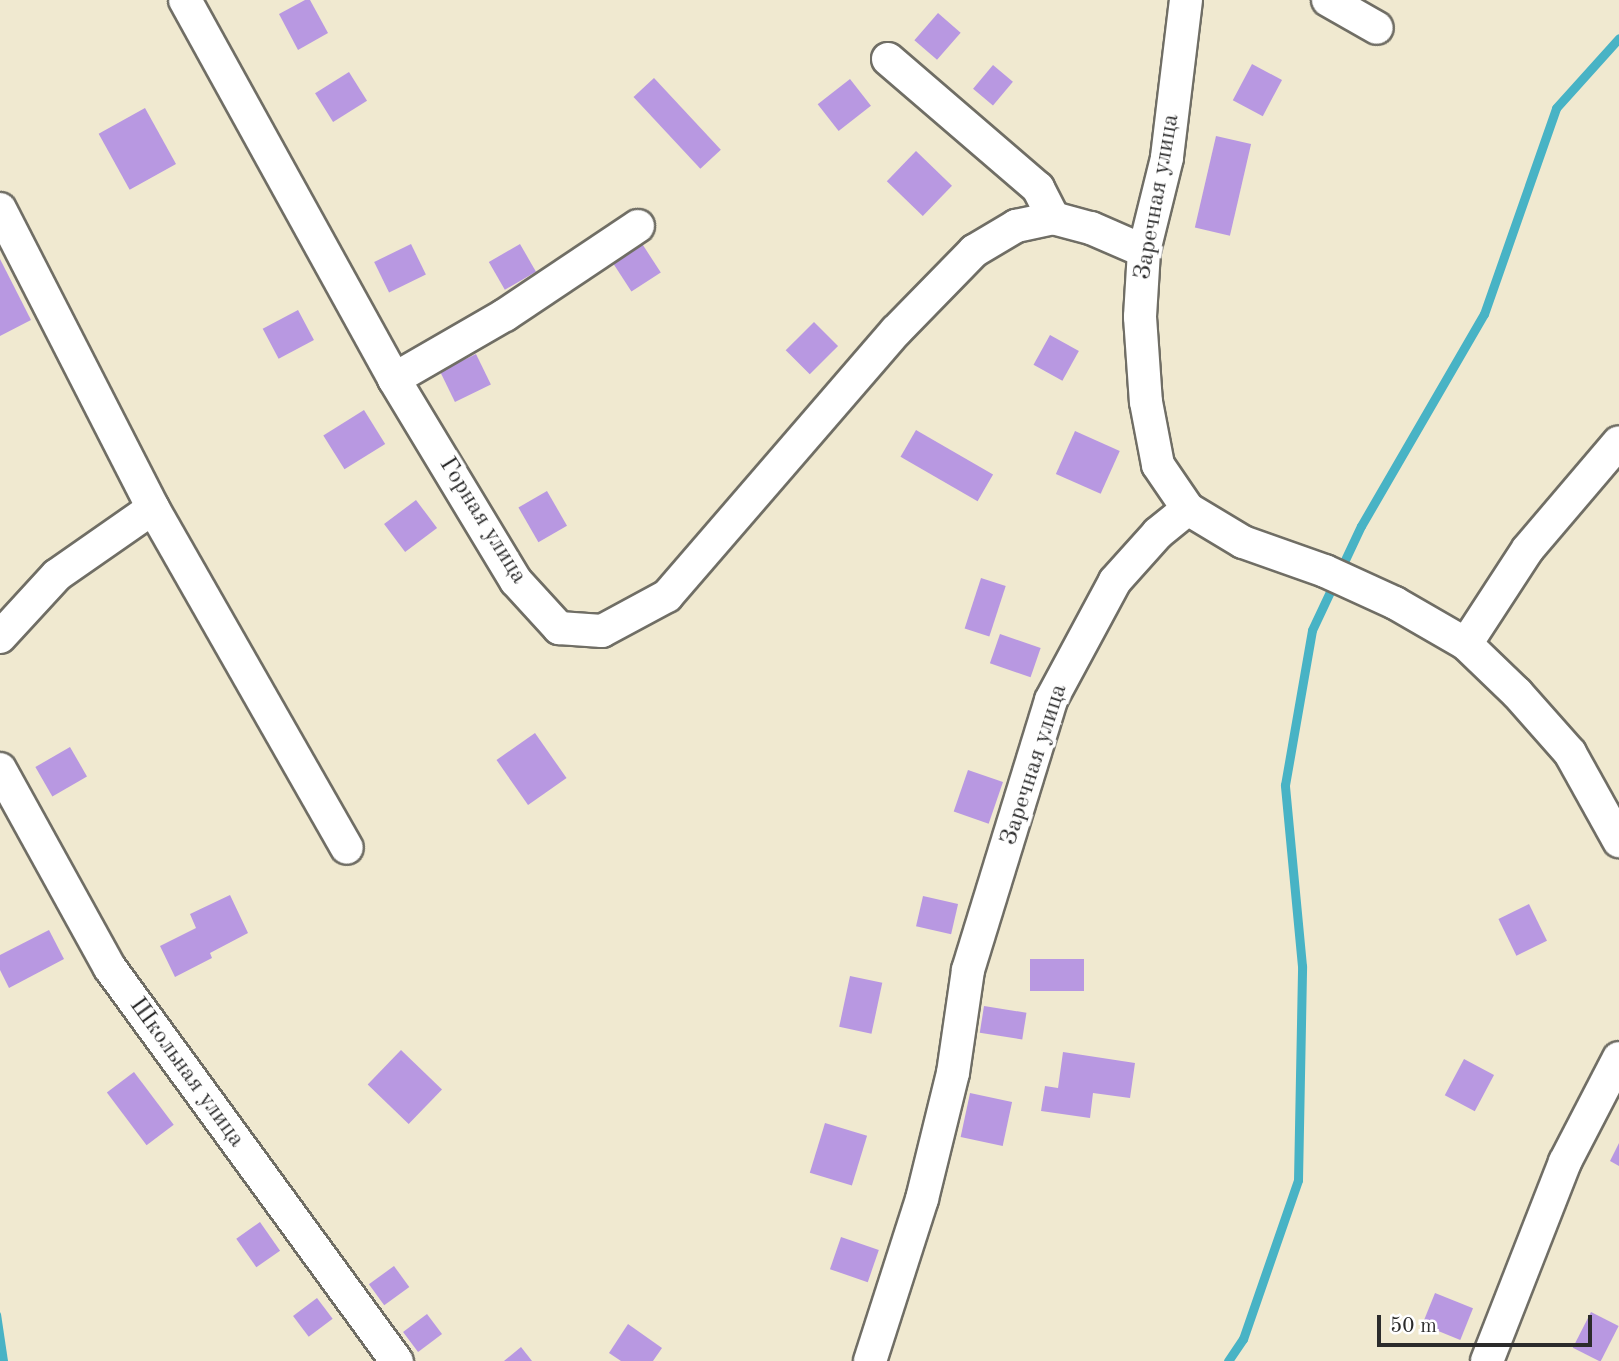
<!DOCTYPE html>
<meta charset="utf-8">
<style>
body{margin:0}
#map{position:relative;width:1619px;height:1361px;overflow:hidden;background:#f0e9d0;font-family:"Old Standard TT",serif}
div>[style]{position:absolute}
.water>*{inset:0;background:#48b3c5}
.stream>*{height:9px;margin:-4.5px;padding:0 4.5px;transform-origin:4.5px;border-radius:4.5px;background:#48b3c5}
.building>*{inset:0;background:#b898e1;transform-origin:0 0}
.roads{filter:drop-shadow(2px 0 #706e65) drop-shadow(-2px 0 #706e65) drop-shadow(0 2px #706e65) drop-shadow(0 -2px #706e65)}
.minor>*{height:32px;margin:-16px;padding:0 16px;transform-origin:16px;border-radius:16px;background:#fff}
span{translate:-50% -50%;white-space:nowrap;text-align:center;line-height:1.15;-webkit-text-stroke:7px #fff;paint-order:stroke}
.street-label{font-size:24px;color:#2b2b2b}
.scale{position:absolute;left:1377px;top:1315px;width:215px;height:32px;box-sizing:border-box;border:4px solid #2b2b2b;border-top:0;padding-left:9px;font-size:21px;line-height:24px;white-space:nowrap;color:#2b2b2b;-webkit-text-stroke:5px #fff;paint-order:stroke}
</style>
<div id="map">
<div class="water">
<i style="clip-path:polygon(0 1312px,1px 1314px,8px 1361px,0 1361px)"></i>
</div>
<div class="stream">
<i style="left:1228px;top:1361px;width:27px;rotate:-56deg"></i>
<i style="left:1243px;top:1339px;width:168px;rotate:-70.9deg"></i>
<i style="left:1298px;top:1180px;width:214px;rotate:-88.9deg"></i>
<i style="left:1302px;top:966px;width:182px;rotate:-95.4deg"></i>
<i style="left:1285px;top:785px;width:157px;rotate:-80.1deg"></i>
<i style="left:1312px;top:630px;width:115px;rotate:-64.8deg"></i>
<i style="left:1361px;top:526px;width:245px;rotate:-59.9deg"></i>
<i style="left:1484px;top:314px;width:218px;rotate:-70.7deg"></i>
<i style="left:1556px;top:108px;width:94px;rotate:-48deg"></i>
</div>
<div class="building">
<i style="clip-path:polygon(305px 0,310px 0,328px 33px,298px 50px,279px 14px)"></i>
<i style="left:938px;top:13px;width:30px;height:36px;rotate:41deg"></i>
<i style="left:1252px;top:64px;width:34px;height:41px;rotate:28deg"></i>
<i style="left:993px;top:65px;width:26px;height:31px;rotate:40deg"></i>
<i style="left:349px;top:72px;width:34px;height:40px;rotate:58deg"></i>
<i style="left:654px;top:78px;width:98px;height:28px;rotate:47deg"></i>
<i style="left:850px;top:79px;width:34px;height:41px;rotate:52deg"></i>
<i style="left:145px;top:108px;width:64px;height:53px;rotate:61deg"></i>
<i style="left:1216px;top:136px;width:36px;height:94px;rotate:13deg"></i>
<i style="left:916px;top:151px;width:50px;height:42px;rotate:44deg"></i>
<i style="left:639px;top:239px;width:40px;height:35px;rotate:57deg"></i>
<i style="left:411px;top:244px;width:34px;height:41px;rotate:64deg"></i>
<i style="left:520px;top:244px;width:32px;height:36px;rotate:60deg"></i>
<i style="clip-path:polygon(0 259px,31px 320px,0 336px)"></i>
<i style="left:298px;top:310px;width:34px;height:40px;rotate:62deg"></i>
<i style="left:814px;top:322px;width:34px;height:40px;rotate:45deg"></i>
<i style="left:1050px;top:335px;width:33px;height:34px;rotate:29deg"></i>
<i style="left:476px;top:354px;width:34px;height:40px;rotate:64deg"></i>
<i style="left:364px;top:410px;width:40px;height:48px;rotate:58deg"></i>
<i style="left:916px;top:430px;width:89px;height:31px;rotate:30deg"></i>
<i style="left:1075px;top:431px;width:49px;height:47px;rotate:24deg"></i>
<i style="left:547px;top:491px;width:40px;height:33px;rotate:60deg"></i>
<i style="left:416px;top:500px;width:35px;height:40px;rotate:53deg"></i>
<i style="left:981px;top:578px;width:26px;height:53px;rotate:18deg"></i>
<i style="left:1000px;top:634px;width:43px;height:31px;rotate:19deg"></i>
<i style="left:535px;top:733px;width:55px;height:47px;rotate:55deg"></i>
<i style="left:70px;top:747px;width:34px;height:40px;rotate:60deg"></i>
<i style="left:968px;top:770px;width:37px;height:44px;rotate:19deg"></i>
<i style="clip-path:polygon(230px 895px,248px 933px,210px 953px,212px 958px,175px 977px,160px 946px,196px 928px,190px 914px)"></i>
<i style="left:923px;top:896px;width:36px;height:31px;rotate:13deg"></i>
<i style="left:1529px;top:904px;width:41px;height:34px;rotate:64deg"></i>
<i style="clip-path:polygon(49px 930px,64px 959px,9px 988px,0 970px,0 955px)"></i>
<i style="left:1084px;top:959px;width:32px;height:54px;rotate:90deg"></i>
<i style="left:850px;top:976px;width:33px;height:52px;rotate:12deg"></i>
<i style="left:984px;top:1006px;width:43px;height:27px;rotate:9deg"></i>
<i style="left:401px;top:1050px;width:57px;height:48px;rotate:44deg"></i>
<i style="clip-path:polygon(1063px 1052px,1135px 1063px,1130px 1098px,1093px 1093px,1090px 1118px,1041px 1111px,1045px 1086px,1058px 1088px)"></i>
<i style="left:1464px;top:1059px;width:34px;height:41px;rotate:28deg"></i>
<i style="left:134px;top:1072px;width:66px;height:34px;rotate:53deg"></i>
<i style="left:970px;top:1093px;width:43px;height:45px;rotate:12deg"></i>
<i style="left:825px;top:1123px;width:44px;height:52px;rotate:17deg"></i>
<i style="clip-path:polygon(1619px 1143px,1619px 1166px,1610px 1161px)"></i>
<i style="left:260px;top:1222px;width:35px;height:29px;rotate:55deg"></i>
<i style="left:841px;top:1237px;width:40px;height:34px;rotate:19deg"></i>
<i style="left:394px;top:1266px;width:26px;height:31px;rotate:54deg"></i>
<i style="left:1435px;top:1293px;width:41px;height:34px;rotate:22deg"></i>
<i style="left:317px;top:1298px;width:26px;height:30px;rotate:53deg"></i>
<i style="left:1591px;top:1312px;width:31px;height:40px;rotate:27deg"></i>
<i style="left:427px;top:1314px;width:25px;height:30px;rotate:53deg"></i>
<i style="clip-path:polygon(628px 1324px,662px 1348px,653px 1361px,621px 1361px,609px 1353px)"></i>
<i style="clip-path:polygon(521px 1347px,532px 1361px,504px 1361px)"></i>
</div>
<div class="roads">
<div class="minor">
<i style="left:185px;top:0;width:433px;rotate:61.1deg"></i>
<i style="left:394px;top:379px;width:236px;rotate:58.9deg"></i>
<i style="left:516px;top:581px;width:64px;rotate:47.5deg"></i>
<i style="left:559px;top:628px;width:43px;rotate:4deg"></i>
<i style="left:602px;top:631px;width:74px;rotate:-28.3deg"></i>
<i style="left:667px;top:596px;width:350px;rotate:-49.2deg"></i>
<i style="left:896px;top:331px;width:112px;rotate:-45.7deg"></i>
<i style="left:974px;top:251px;width:49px;rotate:-30.8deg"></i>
<i style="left:1016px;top:226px;width:38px;rotate:-12deg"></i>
<i style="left:1053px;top:218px;width:39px;rotate:15deg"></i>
<i style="left:1091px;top:228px;width:58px;rotate:23.5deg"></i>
<i style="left:1186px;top:0;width:159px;rotate:96.9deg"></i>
<i style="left:1167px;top:158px;width:96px;rotate:103.9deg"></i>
<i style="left:1144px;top:251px;width:66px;rotate:93.5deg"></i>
<i style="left:1140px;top:317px;width:85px;rotate:86deg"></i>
<i style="left:1146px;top:402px;width:64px;rotate:79.2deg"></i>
<i style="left:1158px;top:465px;width:53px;rotate:55.7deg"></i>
<i style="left:1188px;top:509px;width:64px;rotate:31deg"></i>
<i style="left:1243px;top:542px;width:87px;rotate:19.5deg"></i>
<i style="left:1325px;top:571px;width:77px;rotate:24.6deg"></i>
<i style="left:1395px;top:603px;width:82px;rotate:30deg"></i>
<i style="left:1466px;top:644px;width:71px;rotate:43.9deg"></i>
<i style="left:1517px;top:693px;width:80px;rotate:48.5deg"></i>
<i style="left:1570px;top:753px;width:101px;rotate:60.9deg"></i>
<i style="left:1328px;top:0;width:56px;rotate:29.7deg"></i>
<i style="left:888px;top:59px;width:198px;rotate:40.7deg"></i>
<i style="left:1038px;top:188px;width:34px;rotate:63deg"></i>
<i style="left:0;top:209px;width:336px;rotate:62.9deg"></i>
<i style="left:153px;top:508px;width:391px;rotate:60.3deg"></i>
<i style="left:394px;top:379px;width:128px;rotate:-30deg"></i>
<i style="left:505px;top:315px;width:160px;rotate:-33.8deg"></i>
<i style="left:0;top:637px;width:84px;rotate:-47.4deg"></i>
<i style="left:57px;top:575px;width:117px;rotate:-34.9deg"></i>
<i style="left:1466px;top:644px;width:113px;rotate:-56.9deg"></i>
<i style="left:1528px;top:549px;width:140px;rotate:-49.6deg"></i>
<i style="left:0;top:769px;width:227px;rotate:61.1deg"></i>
<i style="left:110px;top:968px;width:487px;rotate:53.9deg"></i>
<i style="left:870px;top:1361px;width:170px;rotate:-72.2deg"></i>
<i style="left:922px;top:1199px;width:130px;rotate:-76.2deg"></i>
<i style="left:953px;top:1073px;width:104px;rotate:-81.7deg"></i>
<i style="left:968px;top:970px;width:282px;rotate:-72.9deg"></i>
<i style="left:1051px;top:700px;width:135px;rotate:-61.7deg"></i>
<i style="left:1115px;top:581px;width:64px;rotate:-48.1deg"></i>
<i style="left:1158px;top:533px;width:38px;rotate:-39deg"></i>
<i style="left:1487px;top:1361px;width:214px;rotate:-68.6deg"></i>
<i style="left:1565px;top:1162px;width:117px;rotate:-62.6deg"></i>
</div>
</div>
<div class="street-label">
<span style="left:1158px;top:197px;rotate:-80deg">Заречная улица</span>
<span style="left:482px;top:521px;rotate:58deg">Горная улица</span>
<span style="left:1035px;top:765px;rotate:-72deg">Заречная улица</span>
<span style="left:186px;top:1073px;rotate:54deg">Школьная улица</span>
</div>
<div class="scale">50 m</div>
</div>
